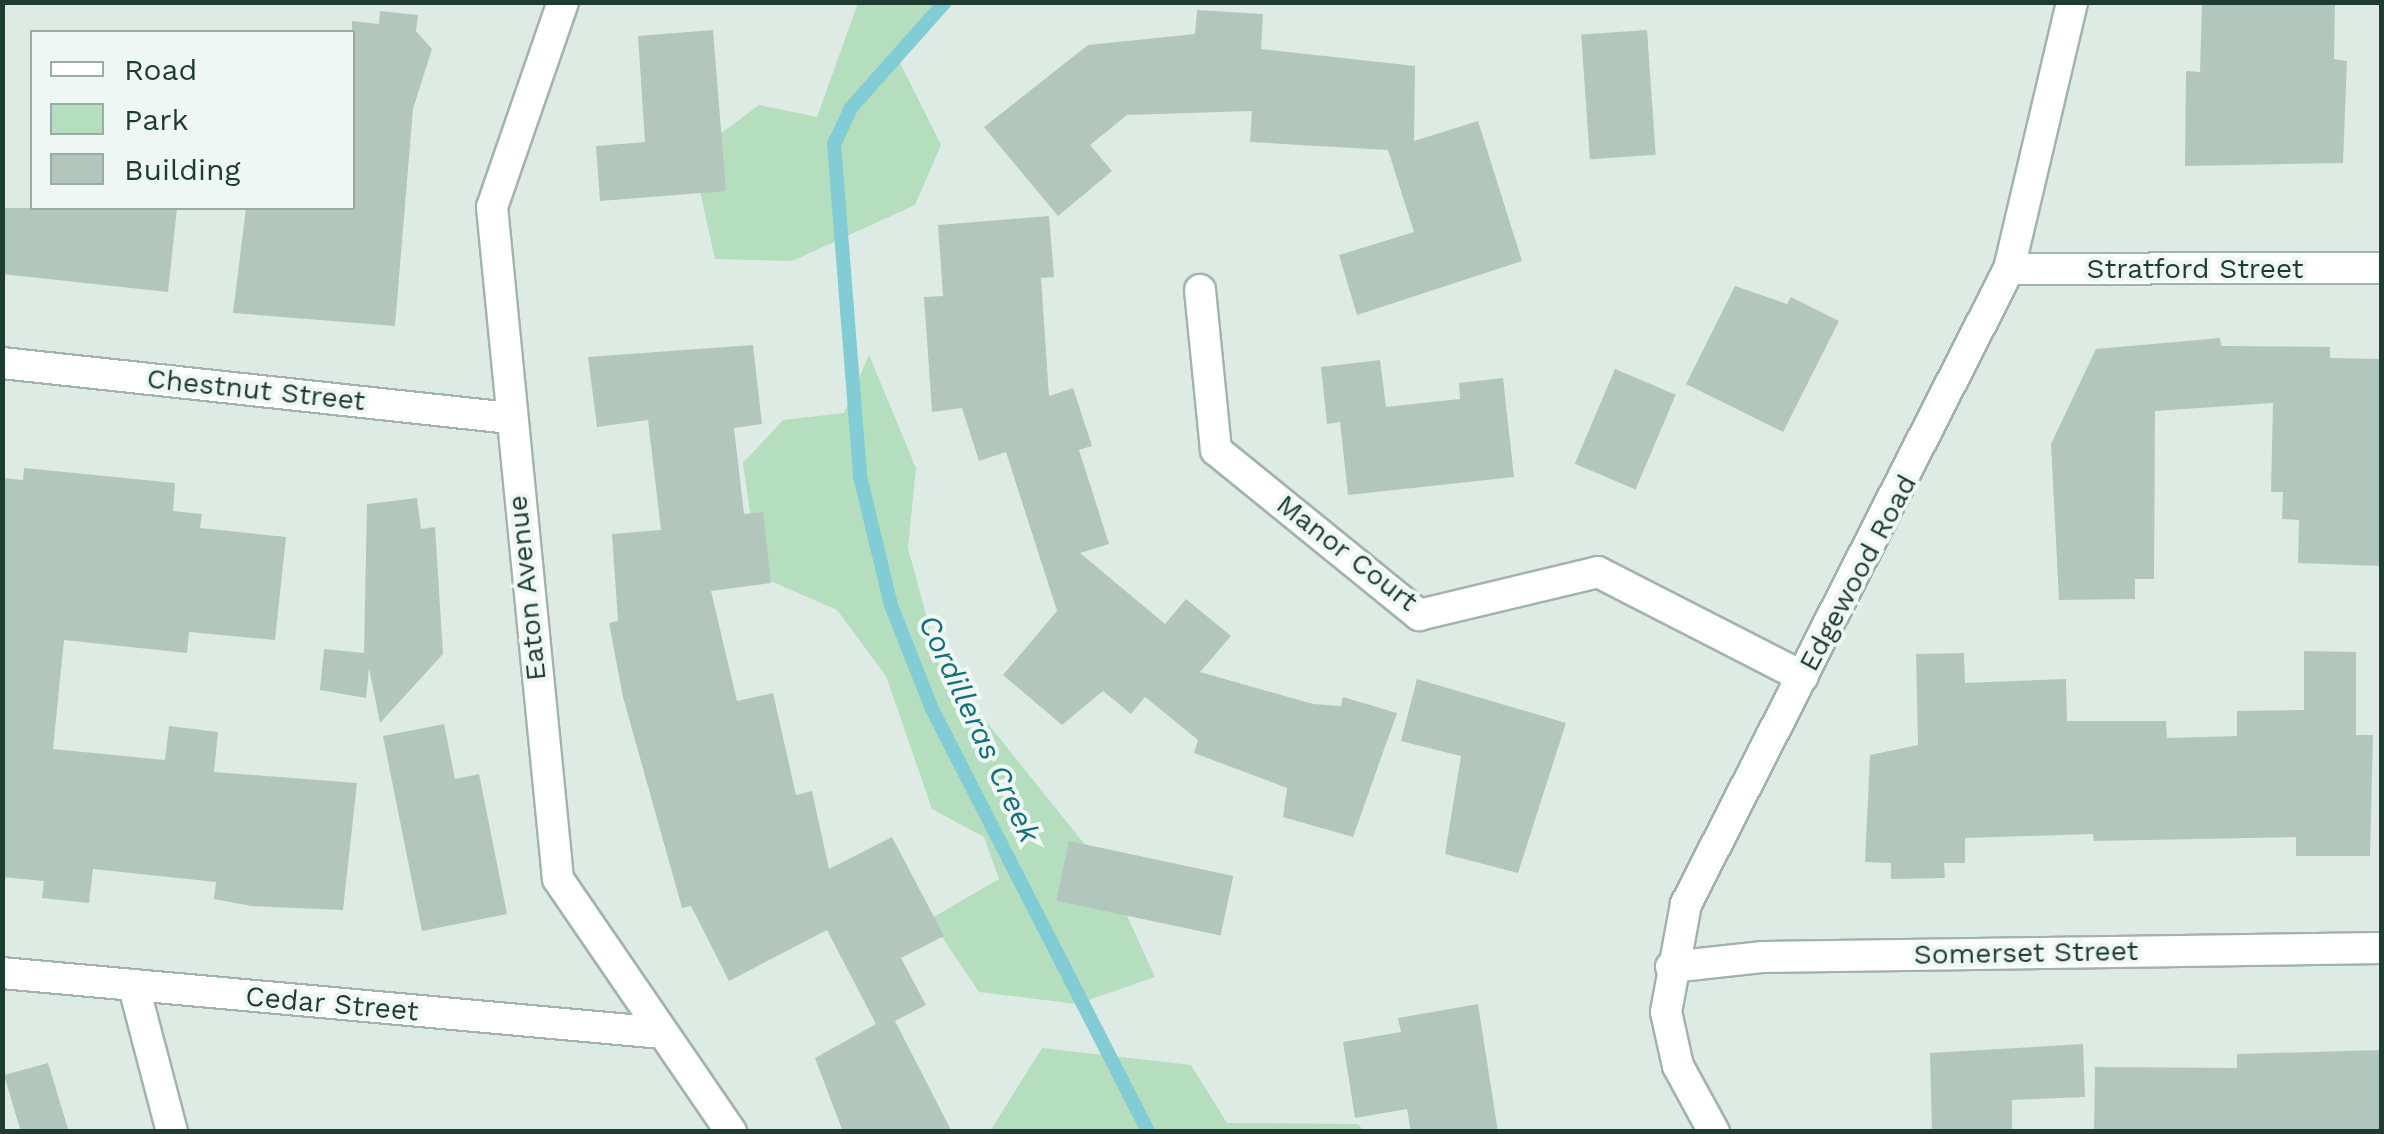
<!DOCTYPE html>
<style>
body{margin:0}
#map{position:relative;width:2384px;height:1134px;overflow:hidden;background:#deebe5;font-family:"Work Sans",sans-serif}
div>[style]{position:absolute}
.green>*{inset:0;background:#b5debe}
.stream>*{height:14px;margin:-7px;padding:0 7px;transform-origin:7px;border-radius:7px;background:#81ccd5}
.building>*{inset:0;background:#b3c6bd;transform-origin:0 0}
.roads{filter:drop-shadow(2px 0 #a1b3ac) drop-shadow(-2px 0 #a1b3ac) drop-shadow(0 2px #a1b3ac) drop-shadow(0 -2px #a1b3ac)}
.minor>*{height:30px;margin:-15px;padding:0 15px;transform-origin:15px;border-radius:15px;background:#fff}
span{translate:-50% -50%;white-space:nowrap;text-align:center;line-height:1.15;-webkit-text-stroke:8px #eef7f3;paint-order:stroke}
.street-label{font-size:28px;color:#1e3c32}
.water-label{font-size:30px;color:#146f7c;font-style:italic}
.frame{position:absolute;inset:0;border:5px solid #1e3c32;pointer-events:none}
.legend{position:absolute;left:30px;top:30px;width:325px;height:180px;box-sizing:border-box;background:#eef7f3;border:2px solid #9baca6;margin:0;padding:12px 18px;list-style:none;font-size:30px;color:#1e3c32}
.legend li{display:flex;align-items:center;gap:20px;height:50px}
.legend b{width:50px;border:2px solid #9baca6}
</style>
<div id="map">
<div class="green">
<i style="clip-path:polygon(858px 3px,947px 3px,896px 55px,941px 145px,915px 205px,792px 261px,715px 259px,692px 155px,759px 105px,817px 117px)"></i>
<i style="clip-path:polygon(869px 355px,916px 468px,908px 548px,939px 663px,1107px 872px,1155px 977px,1077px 1004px,979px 992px,930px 919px,999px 879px,984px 837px,932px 809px,886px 676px,837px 610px,759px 576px,743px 463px,783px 420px,844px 413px)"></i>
<i style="clip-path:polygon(1042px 1048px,1191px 1065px,1227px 1123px,1358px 1124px,1364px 1131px,990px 1131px)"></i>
</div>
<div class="stream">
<i style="left:945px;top:2px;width:142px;rotate:131.6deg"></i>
<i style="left:851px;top:108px;width:40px;rotate:115deg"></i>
<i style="left:834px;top:144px;width:333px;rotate:85.5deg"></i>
<i style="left:860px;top:476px;width:133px;rotate:76.5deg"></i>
<i style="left:891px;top:605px;width:112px;rotate:68.5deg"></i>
<i style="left:932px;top:709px;width:475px;rotate:62.9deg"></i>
</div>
<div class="building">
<i style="clip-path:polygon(2202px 2px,2335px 2px,2334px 59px,2347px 61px,2343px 163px,2185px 166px,2186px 71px,2200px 72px)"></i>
<i style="clip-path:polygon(1197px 10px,1263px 14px,1261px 49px,1415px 66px,1414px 141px,1478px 121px,1522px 261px,1357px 315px,1339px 255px,1414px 232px,1388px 150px,1250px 142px,1252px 111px,1127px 115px,1090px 145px,1112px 171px,1058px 216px,984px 127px,1088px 45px,1195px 34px)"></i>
<i style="clip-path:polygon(380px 11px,418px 15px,416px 31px,432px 49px,413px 109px,395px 326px,233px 313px,246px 208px,352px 208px,352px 21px,379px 24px)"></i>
<i style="clip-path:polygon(713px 30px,726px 191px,600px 201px,596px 146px,645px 142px,638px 36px)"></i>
<i style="left:1647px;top:30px;width:125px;height:66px;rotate:86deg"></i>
<i style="clip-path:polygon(2px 208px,177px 208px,168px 292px,2px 274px)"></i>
<i style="clip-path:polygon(1049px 216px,1054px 277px,1041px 278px,1049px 396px,1073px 388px,1092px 446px,1079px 450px,1109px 544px,1080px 553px,1165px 624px,1186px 599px,1231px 636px,1200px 672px,1313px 704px,1341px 706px,1343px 697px,1397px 713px,1353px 837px,1283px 817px,1287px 788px,1194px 753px,1198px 740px,1145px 697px,1131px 714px,1103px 691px,1062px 725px,1003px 675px,1057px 611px,1006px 452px,979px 461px,962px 408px,932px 412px,924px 297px,943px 296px,938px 225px)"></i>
<i style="clip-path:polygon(1735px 286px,1787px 304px,1791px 297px,1839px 321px,1783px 432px,1686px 384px)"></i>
<i style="clip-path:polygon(2220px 338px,2221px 346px,2330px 347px,2330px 358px,2382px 359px,2382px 566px,2298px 563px,2299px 520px,2282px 519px,2283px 492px,2271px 492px,2273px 403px,2155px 411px,2154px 579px,2135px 579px,2135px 599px,2059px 600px,2051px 444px,2096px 349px)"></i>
<i style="clip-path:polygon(753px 345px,762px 424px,734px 428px,744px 514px,763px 512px,771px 583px,711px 591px,737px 701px,773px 693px,796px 795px,812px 791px,829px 869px,892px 837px,944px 936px,901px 958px,926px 1005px,895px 1021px,952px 1132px,843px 1132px,815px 1058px,876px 1024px,827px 930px,729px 981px,691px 906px,682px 908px,623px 697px,609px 623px,618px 621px,612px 534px,661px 530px,648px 420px,597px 427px,588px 357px)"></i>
<i style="clip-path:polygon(1380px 360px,1386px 407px,1460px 399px,1459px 383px,1503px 378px,1514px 477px,1348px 495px,1340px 422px,1327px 424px,1321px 367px)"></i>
<i style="left:1615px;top:369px;width:66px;height:103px;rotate:23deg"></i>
<i style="clip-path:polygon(24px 468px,175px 483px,173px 511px,202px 514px,200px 528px,286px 537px,275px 640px,189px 632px,187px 653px,64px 640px,53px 749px,165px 760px,169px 726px,218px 732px,214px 772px,357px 783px,343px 910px,251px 906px,214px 899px,216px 882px,93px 869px,89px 903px,42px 898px,44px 881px,2px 877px,2px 478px,23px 480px)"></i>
<i style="clip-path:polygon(417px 498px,421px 529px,435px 527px,443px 654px,380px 723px,369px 668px,366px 698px,320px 690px,324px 649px,364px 653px,367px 504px)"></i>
<i style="clip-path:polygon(2304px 651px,2356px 652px,2356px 735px,2373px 735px,2370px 856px,2296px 856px,2296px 837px,2094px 841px,2093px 834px,1965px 838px,1965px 863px,1944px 863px,1945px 878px,1891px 879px,1891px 863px,1865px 862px,1870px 755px,1918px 745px,1916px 654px,1964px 653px,1965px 683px,2066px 679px,2067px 721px,2166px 721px,2167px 738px,2237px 736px,2237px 711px,2304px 710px)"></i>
<i style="clip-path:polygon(1417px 679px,1566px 723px,1518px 873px,1445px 854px,1461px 756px,1401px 741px)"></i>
<i style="clip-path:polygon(444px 724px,455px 779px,479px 774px,507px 914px,422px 931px,383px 736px)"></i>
<i style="left:1069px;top:841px;width:168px;height:61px;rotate:12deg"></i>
<i style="clip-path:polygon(1478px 1004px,1498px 1132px,1411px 1132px,1407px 1109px,1355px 1118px,1343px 1042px,1401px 1032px,1398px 1018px)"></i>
<i style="clip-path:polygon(2083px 1044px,2085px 1097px,2012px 1100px,2012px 1131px,1932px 1132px,1930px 1053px)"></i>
<i style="clip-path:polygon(2382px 1050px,2382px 1132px,2094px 1132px,2095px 1067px,2237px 1068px,2237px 1054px)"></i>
<i style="clip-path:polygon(48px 1063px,69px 1132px,21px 1132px,4px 1075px)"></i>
</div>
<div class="roads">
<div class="minor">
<i style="left:563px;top:2px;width:217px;rotate:109.1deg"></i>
<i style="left:492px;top:207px;width:675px;rotate:84.39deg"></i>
<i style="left:558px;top:879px;width:306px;rotate:55.6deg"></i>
<i style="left:2009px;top:269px;width:373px;rotate:-0.2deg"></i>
<i style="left:1200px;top:290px;width:161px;rotate:84.3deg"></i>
<i style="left:1216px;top:450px;width:262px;rotate:39.1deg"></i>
<i style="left:1419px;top:615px;width:184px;rotate:-13.5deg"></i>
<i style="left:1598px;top:572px;width:230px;rotate:27.1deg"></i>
<i style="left:2px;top:363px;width:511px;rotate:6.18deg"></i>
<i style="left:1671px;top:967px;width:93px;rotate:-6.2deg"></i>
<i style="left:1763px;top:957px;width:619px;rotate:-0.83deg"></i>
<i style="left:2px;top:973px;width:663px;rotate:5.19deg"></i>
<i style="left:134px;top:987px;width:150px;rotate:75.3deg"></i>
<i style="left:1714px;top:1132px;width:75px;rotate:-118.6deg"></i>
<i style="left:1678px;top:1066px;width:55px;rotate:-102.5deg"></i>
<i style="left:1666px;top:1012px;width:110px;rotate:-79.5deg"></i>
<i style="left:1686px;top:904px;width:712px;rotate:-63.04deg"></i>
<i style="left:2009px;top:269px;width:274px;rotate:-76.7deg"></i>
</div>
</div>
<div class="street-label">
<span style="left:2195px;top:269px">Stratford Street</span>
<span style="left:256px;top:390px;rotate:6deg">Chestnut Street</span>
<span style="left:1347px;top:553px;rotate:38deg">Manor Court</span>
<span style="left:1858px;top:573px;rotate:-62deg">Edgewood Road</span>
<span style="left:527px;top:588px;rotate:-96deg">Eaton Avenue</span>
<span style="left:2026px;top:953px;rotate:-1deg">Somerset Street</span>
<span style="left:332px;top:1004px;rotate:5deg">Cedar Street</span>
</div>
<div class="water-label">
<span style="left:979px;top:729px;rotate:65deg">Cordilleras Creek</span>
</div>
<div class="frame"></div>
<ul class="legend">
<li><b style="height:12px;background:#fff"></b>Road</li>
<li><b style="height:28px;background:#b5debe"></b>Park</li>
<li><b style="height:28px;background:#b3c6bd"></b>Building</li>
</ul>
</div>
